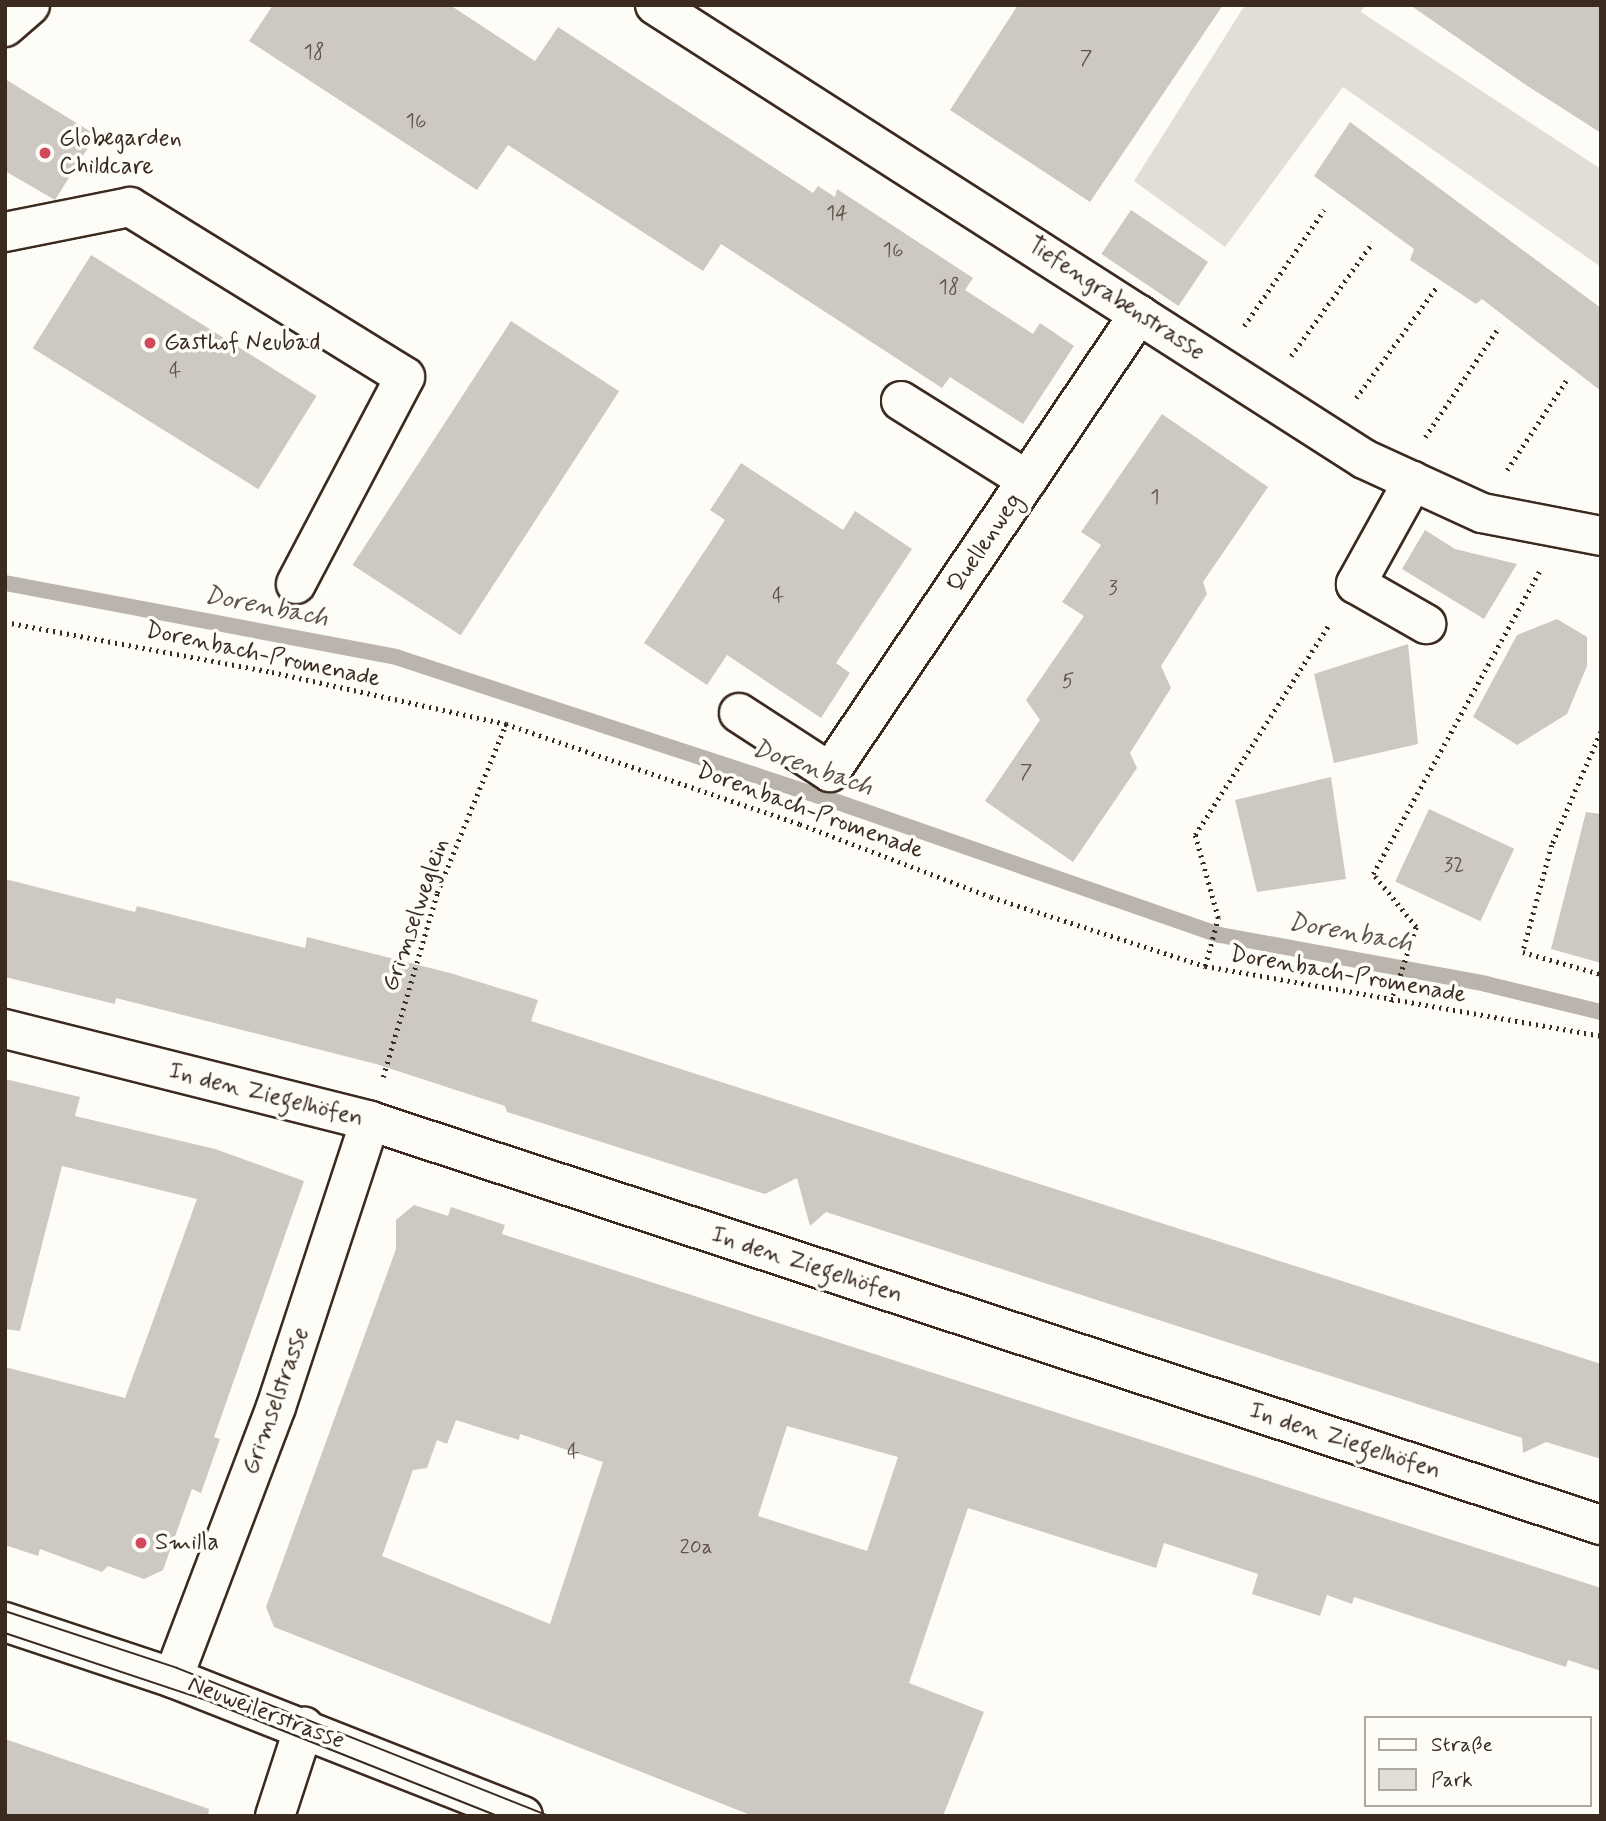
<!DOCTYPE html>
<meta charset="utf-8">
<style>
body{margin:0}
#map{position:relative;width:1606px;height:1821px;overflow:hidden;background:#fdfcf7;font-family:Mynerve,sans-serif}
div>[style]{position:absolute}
.green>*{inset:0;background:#e1ded7}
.stream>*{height:16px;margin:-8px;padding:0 8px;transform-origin:8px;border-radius:8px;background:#bbb4ad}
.building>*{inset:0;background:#cdc8c2;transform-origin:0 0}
.path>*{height:4.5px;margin-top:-2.25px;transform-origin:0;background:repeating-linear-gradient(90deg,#3b2a1e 0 2px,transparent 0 7px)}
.roads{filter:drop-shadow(2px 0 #3b2a1e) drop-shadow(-2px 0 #3b2a1e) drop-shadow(0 2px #3b2a1e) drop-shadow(0 -2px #3b2a1e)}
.minor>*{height:38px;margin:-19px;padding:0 19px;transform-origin:19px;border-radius:19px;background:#fdfcf7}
.tram>*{height:2px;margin:-1px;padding:0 1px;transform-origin:1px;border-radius:1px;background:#3b2a1e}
.dots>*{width:19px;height:19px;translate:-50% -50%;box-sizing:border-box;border:4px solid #fdfcf7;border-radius:50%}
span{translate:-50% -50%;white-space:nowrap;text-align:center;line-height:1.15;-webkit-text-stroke:7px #fdfcf7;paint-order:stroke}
.number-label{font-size:21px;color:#605247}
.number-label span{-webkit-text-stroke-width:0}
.poi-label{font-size:24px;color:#3b2a1e}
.left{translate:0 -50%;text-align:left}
.street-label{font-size:24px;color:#3b2a1e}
.water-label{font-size:26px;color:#615349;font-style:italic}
.frame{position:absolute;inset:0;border:7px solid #3b2a1e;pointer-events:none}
.legend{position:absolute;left:1364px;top:1716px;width:228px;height:91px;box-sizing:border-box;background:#fdfcf7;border:2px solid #afa8a0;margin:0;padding:9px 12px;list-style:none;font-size:21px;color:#3b2a1e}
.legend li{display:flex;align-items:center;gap:14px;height:35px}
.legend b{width:35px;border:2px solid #afa8a0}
</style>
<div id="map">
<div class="green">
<i style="clip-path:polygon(1245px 5px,1365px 5px,1361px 12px,1601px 169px,1601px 267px,1343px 87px,1225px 247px,1134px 181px)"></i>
</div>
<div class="stream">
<i style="left:5px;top:583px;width:398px;rotate:10.7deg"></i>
<i style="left:396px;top:657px;width:453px;rotate:18.2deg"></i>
<i style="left:826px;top:798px;width:417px;rotate:19.2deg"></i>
<i style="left:1220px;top:935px;width:270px;rotate:10.4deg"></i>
<i style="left:1486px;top:984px;width:118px;rotate:13.7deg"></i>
</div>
<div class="building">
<i style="clip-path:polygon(273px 5px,450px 5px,535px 61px,558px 27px,813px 193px,818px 186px,835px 197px,837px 189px,973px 278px,965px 290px,1033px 334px,1040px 323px,1074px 346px,1023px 424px,950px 377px,942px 388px,721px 244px,703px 271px,508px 145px,477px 190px,249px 41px)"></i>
<i style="clip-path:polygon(1018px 5px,1223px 5px,1090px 202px,950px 110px)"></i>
<i style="clip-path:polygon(1410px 5px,1601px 5px,1601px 133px,1523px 83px)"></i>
<i style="clip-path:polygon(5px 79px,96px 135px,55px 200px,5px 171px)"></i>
<i style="clip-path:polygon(1350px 122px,1601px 308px,1601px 391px,1482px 299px,1476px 304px,1410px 260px,1414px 249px,1314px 176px)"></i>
<i style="left:1131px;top:210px;width:93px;height:53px;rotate:34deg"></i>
<i style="left:91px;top:255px;width:266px;height:110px;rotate:32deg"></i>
<i style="left:511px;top:321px;width:129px;height:291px;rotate:33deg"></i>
<i style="clip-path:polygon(1162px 414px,1268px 487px,1203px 582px,1207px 594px,1161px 666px,1171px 688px,1130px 753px,1137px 768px,1073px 862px,985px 801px,1040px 720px,1026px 700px,1084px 616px,1062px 602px,1101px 545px,1081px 532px)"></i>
<i style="clip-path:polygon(741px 463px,843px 530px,855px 511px,912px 549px,836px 663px,850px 673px,821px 718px,727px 655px,707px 685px,644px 643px,725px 520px,710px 510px)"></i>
<i style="clip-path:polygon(1425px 530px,1455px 549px,1517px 564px,1484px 619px,1402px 569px)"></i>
<i style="clip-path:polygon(1557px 619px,1587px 637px,1587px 666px,1567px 714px,1517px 745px,1473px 717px,1517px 635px)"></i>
<i style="clip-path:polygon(1408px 644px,1418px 744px,1334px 763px,1314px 674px)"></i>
<i style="clip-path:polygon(1331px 777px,1346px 879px,1257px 892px,1235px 800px)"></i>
<i style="left:1429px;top:809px;width:94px;height:80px;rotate:25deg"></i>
<i style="clip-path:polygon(1586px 812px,1601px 814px,1601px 963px,1551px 949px)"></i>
<i style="clip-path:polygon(5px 879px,135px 912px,137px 906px,305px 948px,307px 937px,450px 973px,538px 1000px,531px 1021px,1601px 1364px,1601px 1459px,1546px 1442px,1523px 1453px,1522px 1438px,826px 1212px,810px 1226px,797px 1178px,765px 1194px,507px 1112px,505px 1106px,376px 1064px,116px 998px,115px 1004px,5px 977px)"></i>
<i style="clip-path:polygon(5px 1079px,80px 1097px,75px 1116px,215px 1149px,304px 1181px,214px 1437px,220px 1439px,201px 1493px,192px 1489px,163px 1570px,144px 1579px,108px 1566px,102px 1572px,40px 1549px,38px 1556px,5px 1545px,5px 1367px,125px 1398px,197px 1199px,62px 1166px,20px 1331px,5px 1329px)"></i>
<i style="clip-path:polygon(evenodd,414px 1205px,448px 1216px,451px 1207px,505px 1225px,502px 1234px,1601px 1588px,1601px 1671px,1568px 1660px,1566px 1667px,1354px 1597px,1352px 1604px,1327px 1595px,1320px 1616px,1252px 1594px,1258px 1574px,1164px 1543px,1156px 1568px,968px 1508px,909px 1683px,984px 1712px,943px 1816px,753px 1816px,274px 1627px,266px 1607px,396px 1249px,396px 1220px,414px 1205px,456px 1420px,519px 1440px,520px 1434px,603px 1462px,550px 1624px,382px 1556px,413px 1470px,427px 1468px,437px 1440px,447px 1444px,456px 1420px,414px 1205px,787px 1426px,898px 1457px,867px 1551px,758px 1516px,787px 1426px)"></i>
<i style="clip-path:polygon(5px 1739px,209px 1809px,208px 1816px,5px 1816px)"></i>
</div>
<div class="path">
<i style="left:1244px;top:326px;width:141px;rotate:-55.4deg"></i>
<i style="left:1291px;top:356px;width:140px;rotate:-54.3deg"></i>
<i style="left:1356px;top:398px;width:136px;rotate:-54deg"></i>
<i style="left:1425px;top:437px;width:133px;rotate:-56.1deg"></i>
<i style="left:1507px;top:470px;width:107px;rotate:-56.5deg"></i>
<i style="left:5px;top:622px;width:272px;rotate:10.6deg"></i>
<i style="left:272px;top:672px;width:240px;rotate:12.5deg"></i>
<i style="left:506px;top:724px;width:311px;rotate:18.8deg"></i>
<i style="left:800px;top:824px;width:204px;rotate:20.9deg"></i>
<i style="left:991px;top:897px;width:225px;rotate:17.9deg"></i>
<i style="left:1205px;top:966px;width:402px;rotate:10deg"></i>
<i style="left:1601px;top:732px;width:123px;rotate:113.4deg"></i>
<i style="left:1552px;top:845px;width:111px;rotate:105.2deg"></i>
<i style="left:1523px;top:952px;width:81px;rotate:15.8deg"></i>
<i style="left:1205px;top:966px;width:50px;rotate:-74.8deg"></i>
<i style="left:1218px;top:918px;width:86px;rotate:-105.5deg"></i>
<i style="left:1195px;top:835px;width:251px;rotate:-57.5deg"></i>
<i style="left:1391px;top:1002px;width:79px;rotate:-71.6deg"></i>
<i style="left:1416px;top:927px;width:68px;rotate:-129.1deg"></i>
<i style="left:1373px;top:874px;width:345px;rotate:-61.2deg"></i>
<i style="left:383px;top:1077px;width:192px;rotate:-73.6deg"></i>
<i style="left:437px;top:893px;width:183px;rotate:-67.8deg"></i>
</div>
<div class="roads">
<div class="minor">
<i style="left:655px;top:5px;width:842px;rotate:32.63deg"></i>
<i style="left:1364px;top:459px;width:130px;rotate:24.6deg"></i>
<i style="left:1482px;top:513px;width:121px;rotate:10.9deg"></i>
<i style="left:5px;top:27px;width:33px;rotate:-41deg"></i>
<i style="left:5px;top:232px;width:127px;rotate:-11.3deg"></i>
<i style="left:130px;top:207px;width:323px;rotate:31.7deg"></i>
<i style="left:405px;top:377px;width:234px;rotate:117.8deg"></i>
<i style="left:901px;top:401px;width:149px;rotate:32.1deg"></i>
<i style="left:1413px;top:481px;width:118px;rotate:119deg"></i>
<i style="left:1356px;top:584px;width:81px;rotate:29.7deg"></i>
<i style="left:739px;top:713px;width:108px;rotate:33deg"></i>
<i style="left:830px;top:772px;width:552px;rotate:-55.99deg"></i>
<i style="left:5px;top:1029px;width:376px;rotate:14.1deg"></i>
<i style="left:370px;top:1121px;width:1296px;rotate:18.17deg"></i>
<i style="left:5px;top:1622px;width:177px;rotate:18.4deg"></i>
<i style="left:173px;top:1678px;width:376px;rotate:21.5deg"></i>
<i style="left:173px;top:1678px;width:290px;rotate:-69.2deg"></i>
<i style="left:276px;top:1407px;width:301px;rotate:-71.8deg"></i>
<i style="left:275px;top:1816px;width:94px;rotate:-72deg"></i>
</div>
</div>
<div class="tram">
<i style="left:5px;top:1611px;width:181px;rotate:18.3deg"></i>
<i style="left:177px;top:1668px;width:399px;rotate:21.7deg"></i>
<i style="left:5px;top:1633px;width:217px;rotate:18.5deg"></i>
<i style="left:211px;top:1702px;width:309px;rotate:21.7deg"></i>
</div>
<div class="dots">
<i style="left:45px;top:153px;background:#d1495b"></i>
<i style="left:150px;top:343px;background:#d1495b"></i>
<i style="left:141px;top:1543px;background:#d1495b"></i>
</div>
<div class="number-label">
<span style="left:314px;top:52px">18</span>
<span style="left:1086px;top:58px">7</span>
<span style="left:416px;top:121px">16</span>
<span style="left:837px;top:213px">14</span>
<span style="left:893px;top:250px">16</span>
<span style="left:949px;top:287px">18</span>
<span style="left:175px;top:371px">4</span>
<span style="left:1155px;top:497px">1</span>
<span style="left:1113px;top:588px">3</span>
<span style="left:778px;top:596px">4</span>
<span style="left:1068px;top:681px">5</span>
<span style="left:1026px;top:772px">7</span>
<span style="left:1454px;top:865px">32</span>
<span style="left:573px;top:1452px">4</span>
<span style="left:696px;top:1547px">20a</span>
</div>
<div class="poi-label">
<span class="left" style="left:59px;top:153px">Globegarden<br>Childcare</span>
<span class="left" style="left:164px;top:343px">Gasthof Neubad</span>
<span class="left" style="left:155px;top:1543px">Smilla</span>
</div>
<div class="street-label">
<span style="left:1116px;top:299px;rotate:33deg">Tiefengrabenstrasse</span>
<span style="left:985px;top:543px;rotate:-56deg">Quellenweg</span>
<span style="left:263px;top:655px;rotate:12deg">Dorenbach-Promenade</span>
<span style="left:810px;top:811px;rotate:20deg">Dorenbach-Promenade</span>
<span style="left:416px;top:915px;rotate:-71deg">Grimselweglein</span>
<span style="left:1348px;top:975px;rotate:10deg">Dorenbach-Promenade</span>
<span style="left:266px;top:1095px;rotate:14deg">In den Ziegelhöfen</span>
<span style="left:807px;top:1265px;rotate:18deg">In den Ziegelhöfen</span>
<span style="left:276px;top:1401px;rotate:-70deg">Grimselstrasse</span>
<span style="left:1345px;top:1441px;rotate:18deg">In den Ziegelhöfen</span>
<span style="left:266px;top:1713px;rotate:21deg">Neuweilerstrasse</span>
</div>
<div class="water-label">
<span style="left:266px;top:608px;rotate:11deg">Dorenbach</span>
<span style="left:812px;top:769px;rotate:19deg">Dorenbach</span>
<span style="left:1350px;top:934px;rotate:10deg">Dorenbach</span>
</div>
<div class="frame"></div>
<ul class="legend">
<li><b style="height:9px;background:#fdfcf7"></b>Straße</li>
<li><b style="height:19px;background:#e1ded7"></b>Park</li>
</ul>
</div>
